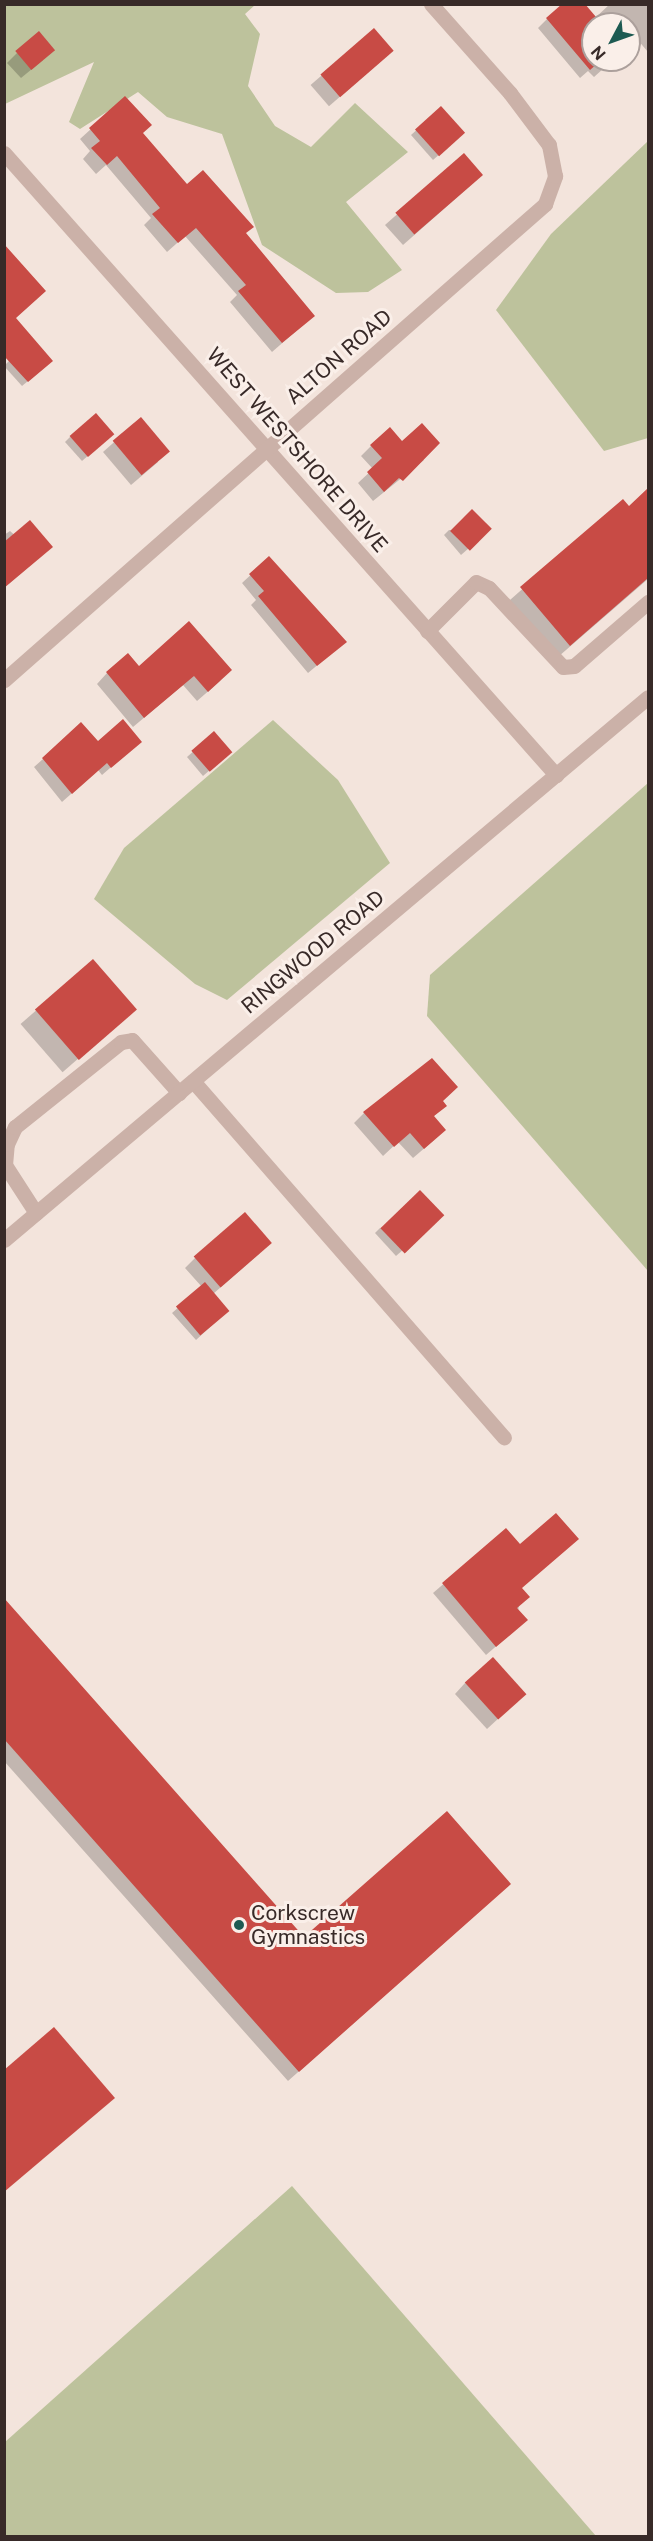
<!DOCTYPE html>
<style>
body{margin:0}
#map{position:relative;width:653px;height:2541px;overflow:hidden;background:#f3e4dc;font-family:"Public Sans",sans-serif}
div>[style]{position:absolute}
.green>*{inset:0;background:#bdc29c}
.shadow>*{inset:0;background:#0003;transform-origin:0 0}
.building>*{inset:0;background:#c84b45;transform-origin:0 0}
.minor>*{height:15px;margin:-7.5px;padding:0 7.5px;transform-origin:7.5px;border-radius:7.5px;background:#cbb1a8}
.dots>*{width:16px;height:16px;translate:-50% -50%;box-sizing:border-box;border:3px solid #faefe9;border-radius:50%}
span{translate:-50% -50%;white-space:nowrap;text-align:center;line-height:1.15;-webkit-text-stroke:6px #faefe9;paint-order:stroke}
.street-label{font-size:21px;color:#382a28}
.poi-label{font-size:21px;color:#382a28}
.left{translate:0 -50%;text-align:left}
.frame{position:absolute;inset:0;border:6px solid #382a28;pointer-events:none}
.north{position:absolute;left:581px;top:12px;width:60px;height:60px;box-sizing:border-box;background:#faefe9;border:2px solid #aca09c;border-radius:50%;rotate:229deg;font-size:16px;font-weight:700;line-height:24px;text-align:center;color:#382a28}
.north::after{content:'';display:block;margin:auto;width:21px;height:27px;background:#1d5a52;clip-path:polygon(50% 0,100% 100%,50% 72%,0 100%)}
</style>
<div id="map">
<div class="green">
<i style="clip-path:polygon(4px 5px,255px 5px,245px 14px,260px 34px,248px 86px,275px 126px,311px 147px,355px 103px,408px 152px,346px 202px,402px 270px,368px 292px,336px 293px,262px 245px,222px 134px,167px 117px,138px 92px,80px 129px,69px 122px,94px 62px,5px 104px)"></i>
<i style="clip-path:polygon(648px 141px,648px 438px,604px 451px,496px 310px,551px 234px)"></i>
<i style="clip-path:polygon(273px 720px,338px 780px,390px 863px,227px 1000px,195px 984px,94px 899px,124px 848px)"></i>
<i style="clip-path:polygon(648px 783px,648px 1271px,427px 1016px,430px 975px)"></i>
<i style="clip-path:polygon(292px 2186px,596px 2536px,5px 2536px,5px 2442px)"></i>
</div>
<div class="shadow">
<i style="clip-path:polygon(610px 4px,648px 4px,648px 52px,637px 39px,629px 46px,629px 24px,593px 24px,593px 60px,613px 60px,594px 77px,588px 71px,580px 78px,538px 28px,547px 19px,595px 18px)"></i>
<i style="left:374px;top:30px;width:28px;height:84px;rotate:49deg"></i>
<i style="clip-path:polygon(17px 53px,43px 60px,21px 78px,7px 63px)"></i>
<i style="clip-path:polygon(125px 98px,141px 133px,303px 325px,272px 352px,230px 302px,237px 295px,185px 236px,167px 252px,144px 225px,151px 218px,106px 165px,96px 174px,83px 159px,90px 151px,80px 139px)"></i>
<i style="clip-path:polygon(441px 108px,458px 138px,433px 160px,411px 135px)"></i>
<i style="clip-path:polygon(464px 155px,471px 185px,403px 245px,385px 225px)"></i>
<i style="clip-path:polygon(9px 361px,46px 366px,22px 386px,4px 366px)"></i>
<i style="clip-path:polygon(140px 419px,158px 462px,131px 485px,103px 452px)"></i>
<i style="clip-path:polygon(70px 437px,107px 439px,82px 461px,65px 442px)"></i>
<i style="clip-path:polygon(402px 443px,424px 460px,373px 501px,358px 483px,373px 469px,361px 456px,371px 446px)"></i>
<i style="clip-path:polygon(648px 490px,648px 579px,551px 663px,502px 607px,622px 501px,628px 508px)"></i>
<i style="clip-path:polygon(449px 530px,485px 534px,461px 555px,444px 535px)"></i>
<i style="clip-path:polygon(10px 531px,40px 557px,4px 588px,4px 535px)"></i>
<i style="clip-path:polygon(269px 558px,345px 642px,308px 673px,251px 605px,256px 600px,242px 583px)"></i>
<i style="clip-path:polygon(189px 623px,220px 681px,197px 701px,183px 685px,133px 727px,97px 684px,107px 673px,139px 668px)"></i>
<i style="clip-path:polygon(214px 733px,225px 757px,203px 776px,187px 757px)"></i>
<i style="clip-path:polygon(140px 742px,102px 775px,98px 770px,62px 802px,34px 767px,43px 759px,98px 743px)"></i>
<i style="left:93px;top:961px;width:64px;height:96px;rotate:49deg"></i>
<i style="clip-path:polygon(441px 1101px,445px 1105px,433px 1117px,434px 1140px,413px 1158px,398px 1142px,383px 1156px,354px 1123px,364px 1113px)"></i>
<i style="clip-path:polygon(437px 1220px,396px 1256px,375px 1233px,380px 1228px)"></i>
<i style="clip-path:polygon(260px 1253px,213px 1294px,222px 1316px,196px 1340px,172px 1313px,202px 1287px,185px 1268px,195px 1258px)"></i>
<i style="clip-path:polygon(506px 1530px,521px 1588px,516px 1629px,486px 1655px,433px 1593px)"></i>
<i style="clip-path:polygon(4px 1601px,304px 1939px,499px 1894px,288px 2081px,4px 1761px)"></i>
<i style="clip-path:polygon(465px 1683px,514px 1704px,487px 1729px,455px 1694px)"></i>
</div>
<div class="building">
<i style="clip-path:polygon(562px 4px,585px 4px,602px 24px,593px 24px,593px 60px,614px 60px,603px 69px,598px 63px,590px 70px,546px 18px)"></i>
<i style="left:374px;top:28px;width:30px;height:71px;rotate:49deg"></i>
<i style="left:39px;top:31px;width:25px;height:31px;rotate:50deg"></i>
<i style="clip-path:polygon(125px 96px,152px 125px,143px 133px,187px 184px,203px 170px,254px 227px,246px 233px,315px 316px,282px 343px,238px 291px,246px 285px,196px 228px,178px 243px,152px 214px,160px 208px,117px 156px,107px 165px,91px 148px,100px 141px,89px 128px)"></i>
<i style="left:441px;top:106px;width:36px;height:35px;rotate:48deg"></i>
<i style="left:464px;top:153px;width:29px;height:91px;rotate:49deg"></i>
<i style="clip-path:polygon(4px 244px,46px 291px,16px 318px,53px 361px,28px 382px,4px 356px)"></i>
<i style="left:96px;top:413px;width:28px;height:35px;rotate:49deg"></i>
<i style="left:141px;top:417px;width:45px;height:37px;rotate:50deg"></i>
<i style="clip-path:polygon(422px 423px,440px 443px,403px 481px,399px 478px,384px 492px,367px 472px,382px 458px,370px 445px,390px 427px,402px 441px)"></i>
<i style="clip-path:polygon(648px 488px,648px 578px,570px 646px,520px 587px,623px 499px,629px 506px)"></i>
<i style="left:472px;top:509px;width:28px;height:31px;rotate:45deg"></i>
<i style="clip-path:polygon(30px 520px,53px 547px,4px 588px,4px 542px)"></i>
<i style="clip-path:polygon(269px 556px,347px 642px,317px 666px,258px 596px,264px 591px,249px 574px)"></i>
<i style="clip-path:polygon(189px 621px,232px 670px,208px 692px,194px 676px,144px 718px,106px 672px,128px 653px,139px 666px)"></i>
<i style="clip-path:polygon(123px 719px,142px 742px,111px 768px,107px 763px,72px 794px,42px 758px,81px 722px,98px 741px)"></i>
<i style="left:214px;top:731px;width:28px;height:30px;rotate:49deg"></i>
<i style="left:93px;top:959px;width:67px;height:77px;rotate:49deg"></i>
<i style="clip-path:polygon(432px 1058px,458px 1087px,443px 1101px,447px 1106px,434px 1116px,446px 1130px,424px 1149px,410px 1133px,394px 1147px,363px 1112px)"></i>
<i style="left:420px;top:1190px;width:35px;height:55px;rotate:46deg"></i>
<i style="left:245px;top:1212px;width:41px;height:68px;rotate:49deg"></i>
<i style="left:205px;top:1282px;width:38px;height:38px;rotate:50deg"></i>
<i style="clip-path:polygon(556px 1513px,579px 1539px,522px 1588px,530px 1597px,517px 1608px,528px 1620px,496px 1647px,442px 1583px,506px 1528px,520px 1544px)"></i>
<i style="clip-path:polygon(4px 1598px,304px 1937px,447px 1811px,511px 1884px,299px 2072px,4px 1739px)"></i>
<i style="left:493px;top:1657px;width:50px;height:38px;rotate:48deg"></i>
<i style="clip-path:polygon(54px 2027px,115px 2098px,4px 2192px,4px 2070px)"></i>
</div>
<div class="minor">
<i style="left:4px;top:153px;width:832px;rotate:48.41deg"></i>
<i style="left:427px;top:631px;width:69px;rotate:-45deg"></i>
<i style="left:476px;top:582px;width:14px;rotate:25deg"></i>
<i style="left:489px;top:588px;width:108px;rotate:46.9deg"></i>
<i style="left:563px;top:667px;width:11px;rotate:-5deg"></i>
<i style="left:574px;top:666px;width:98px;rotate:-40.9deg"></i>
<i style="left:4px;top:680px;width:721px;rotate:-41.34deg"></i>
<i style="left:545px;top:204px;width:30px;rotate:-70deg"></i>
<i style="left:555px;top:176px;width:32px;rotate:-101deg"></i>
<i style="left:549px;top:145px;width:65px;rotate:-126.9deg"></i>
<i style="left:510px;top:93px;width:119px;rotate:-131.6deg"></i>
<i style="left:193px;top:1081px;width:473px;rotate:48.9deg"></i>
<i style="left:36px;top:1213px;width:57px;rotate:-122.9deg"></i>
<i style="left:5px;top:1165px;width:21px;rotate:-85deg"></i>
<i style="left:7px;top:1144px;width:19px;rotate:-65deg"></i>
<i style="left:15px;top:1127px;width:136px;rotate:-38.7deg"></i>
<i style="left:121px;top:1042px;width:11px;rotate:-10deg"></i>
<i style="left:132px;top:1040px;width:71px;rotate:48.4deg"></i>
<i style="left:4px;top:1240px;width:842px;rotate:-40.14deg"></i>
</div>
<div class="dots">
<i style="left:239px;top:1925px;background:#1d5a52"></i>
</div>
<div class="street-label">
<span style="left:339px;top:357px;rotate:-41deg">ALTON ROAD</span>
<span style="left:297px;top:450px;rotate:49deg">WEST WESTSHORE DRIVE</span>
<span style="left:313px;top:952px;rotate:-40deg">RINGWOOD ROAD</span>
</div>
<div class="poi-label">
<span class="left" style="left:251px;top:1925px">Corkscrew<br>Gymnastics</span>
</div>
<div class="frame"></div>
<div class="north">N</div>
</div>
